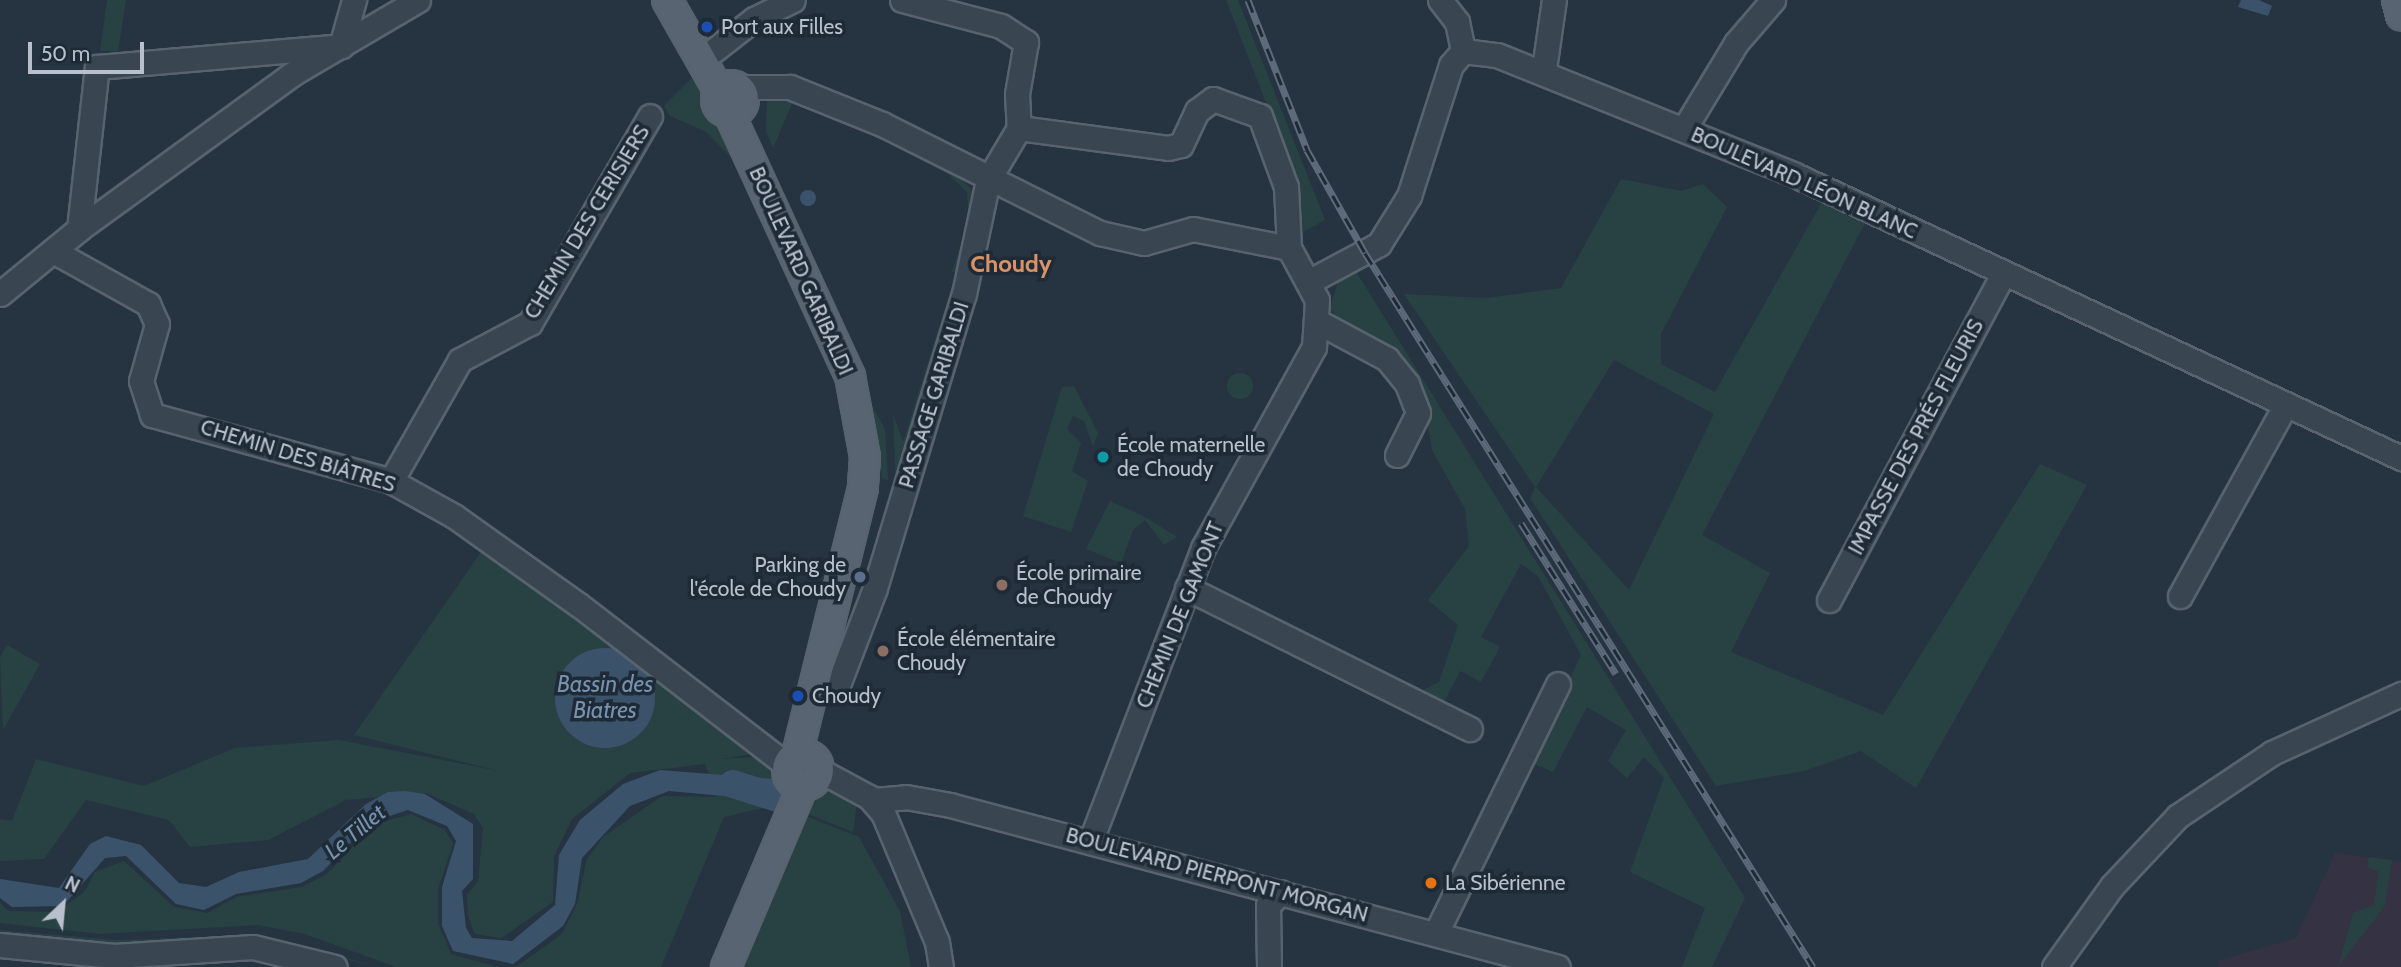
<!DOCTYPE html>
<meta charset="utf-8">
<style>
body{margin:0}
#map{position:relative;width:2401px;height:967px;overflow:hidden;background:#263442;font-family:Cabin,sans-serif}
div>[style]{position:absolute}
.medical>*{inset:0;background:#343243}
.green>*{inset:0;background:#284243}
.round{border-radius:50%}
.water>*{inset:0;background:#3b526b}
.river>*{height:28px;margin:-14px;padding:0 14px;transform-origin:14px;border-radius:14px;background:#3b526b}
.roads{filter:drop-shadow(2px 0 #58636f) drop-shadow(-2px 0 #58636f) drop-shadow(0 2px #58636f) drop-shadow(0 -2px #58636f)}
.minor>*{height:23px;margin:-11.5px;padding:0 11.5px;transform-origin:11.5px;border-radius:11.5px;background:#3a4552}
.major>*{height:28px;margin:-14px;padding:0 14px;transform-origin:14px;border-radius:14px;background:#586472}
.major>.ring{margin:-14px;padding:0;box-sizing:content-box;background:none;border:28px solid #586472;border-radius:50%}
.rail>*{height:7px;margin-top:-3.5px;transform-origin:0;background:repeating-linear-gradient(90deg,#1f2a37 0 13px,#5c6a79 0 26px);box-sizing:border-box;border-block:2px solid #5c6a79}
.dots>*{width:19px;height:19px;translate:-50% -50%;box-sizing:border-box;border:4px solid #1f2a37;border-radius:50%}
span{translate:-50% -50%;white-space:nowrap;text-align:center;line-height:1.15;-webkit-text-stroke:7px #1f2a37;paint-order:stroke}
.poi-label{font-size:21px;color:#b7c0cc}
.left{translate:0 -50%;text-align:left}
.right{translate:-100% -50%;text-align:right}
.street-label{font-size:21px;color:#b7c0cc}
.water-label{font-size:23px;color:#7792af;font-style:italic}
.quarter-label{font-size:24px;color:#d89266;font-weight:700}
.north{position:absolute;left:28px;top:869px;width:70px;height:70px;-webkit-text-stroke:5px #1f2a37;paint-order:stroke;rotate:26deg;font-size:19px;font-weight:700;line-height:28px;text-align:center;color:#b7c0cc}
.north::after{content:'';display:block;margin:auto;width:24px;height:32px;background:#b7c0cc;clip-path:polygon(50% 0,100% 100%,50% 72%,0 100%)}
.scale{position:absolute;left:28px;top:42px;width:116px;height:32px;box-sizing:border-box;border:4px solid #b7c0cc;border-top:0;padding-left:9px;font-size:21px;line-height:24px;white-space:nowrap;color:#b7c0cc;-webkit-text-stroke:5px #1f2a37;paint-order:stroke}
</style>
<div id="map">
<div class="medical">
<i style="clip-path:polygon(2335px 853px,2401px 862px,2401px 967px,2218px 967px,2220px 960px,2296px 938px)"></i>
</div>
<div class="green">
<i style="clip-path:polygon(107px 0,126px 0,118px 51px,100px 51px)"></i>
<i style="clip-path:polygon(1226px 0,1238px 0,1325px 220px,1301px 233px,1285px 151px)"></i>
<i style="clip-path:polygon(697px 73px,734px 160px,705px 131px,670px 116px,664px 106px)"></i>
<i style="clip-path:polygon(767px 96px,793px 101px,773px 148px,766px 131px)"></i>
<i style="clip-path:polygon(908px 147px,952px 170px,971px 189px,975px 203px,961px 271px,952px 272px,969px 220px,967px 192px,948px 174px,906px 152px)"></i>
<i style="clip-path:polygon(evenodd,1621px 179px,1681px 191px,1703px 184px,1727px 207px,1661px 334px,1661px 364px,1715px 392px,1822px 202px,1865px 223px,1702px 535px,1770px 573px,1731px 652px,1883px 715px,2040px 464px,2087px 485px,1916px 788px,1861px 751px,1804px 771px,1716px 786px,1530px 498px,1535px 487px,1404px 294px,1487px 298px,1561px 288px,1621px 179px,1614px 360px,1714px 414px,1629px 590px,1536px 487px,1614px 360px)"></i>
<i style="clip-path:polygon(1355px 270px,1745px 898px,1712px 967px,1682px 967px,1705px 908px,1630px 872px,1664px 778px,1644px 757px,1627px 778px,1608px 761px,1626px 730px,1587px 707px,1553px 772px,1530px 762px,1581px 655px,1538px 576px,1521px 564px,1481px 637px,1500px 647px,1481px 682px,1460px 671px,1442px 706px,1417px 693px,1439px 682px,1458px 625px,1428px 600px,1469px 546px,1465px 509px,1432px 450px,1425px 408px,1330px 309px,1338px 281px)"></i>
<i style="clip-path:polygon(945px 308px,953px 310px,896px 486px,893px 414px,903px 442px)"></i>
<i class="round" style="left:1227px;top:373px;width:26px;height:26px"></i>
<i style="clip-path:polygon(1074px 386px,1098px 433px,1093px 446px,1084px 421px,1073px 416px,1067px 429px,1081px 443px,1072px 471px,1088px 481px,1071px 532px,1023px 516px,1062px 387px)"></i>
<i style="clip-path:polygon(872px 406px,885px 429px,888px 480px,882px 478px)"></i>
<i style="clip-path:polygon(1110px 501px,1145px 517px,1177px 537px,1164px 545px,1145px 520px,1133px 530px,1121px 563px,1086px 549px)"></i>
<i style="clip-path:polygon(486px 545px,764px 752px,721px 759px,758px 757px,775px 775px,782px 794px,776px 805px,724px 817px,661px 967px,516px 967px,562px 934px,578px 902px,586px 861px,603px 837px,662px 796px,717px 797px,705px 764px,630px 773px,572px 819px,554px 856px,553px 902px,501px 938px,475px 934px,468px 916px,467px 894px,478px 882px,483px 828px,474px 814px,426px 793px,346px 800px,268px 840px,190px 847px,169px 820px,86px 800px,44px 859px,0 861px,0 819px,12px 821px,36px 759px,144px 786px,235px 748px,339px 740px,499px 771px,354px 735px)"></i>
<i style="clip-path:polygon(7px 645px,40px 664px,3px 730px,0 657px)"></i>
<i style="clip-path:polygon(828px 791px,857px 802px,853px 832px,803px 812px)"></i>
<i style="clip-path:polygon(798px 813px,859px 837px,900px 911px,911px 967px,735px 967px)"></i>
<i style="clip-path:polygon(411px 814px,445px 830px,453px 844px,438px 889px,438px 923px,451px 954px,497px 967px,396px 967px,305px 934px,257px 925px,100px 934px,0 923px,0 903px,8px 911px,57px 912px,84px 892px,95px 872px,124px 861px,174px 907px,208px 913px,236px 897px,302px 887px,327px 874px,374px 824px)"></i>
<i style="clip-path:polygon(764px 836px,768px 836px,709px 967px)"></i>
<i style="clip-path:polygon(2369px 857px,2392px 860px,2385px 906px,2338px 967px,2353px 913px,2374px 905px,2378px 871px,2367px 867px)"></i>
<i style="clip-path:polygon(0 930px,115px 940px,262px 935px,378px 967px,289px 945px,117px 948px,0 936px)"></i>
</div>
<div class="water">
<i style="clip-path:polygon(2241px 0,2259px 0,2272px 6px,2268px 16px,2238px 7px)"></i>
<i class="round" style="left:800px;top:190px;width:16px;height:16px"></i>
<i class="round" style="left:555px;top:648px;width:100px;height:100px"></i>
<i style="clip-path:polygon(660px 770px,774px 779px,767px 800px,669px 791px,630px 806px,582px 858px,575px 904px,563px 926px,513px 964px,453px 951px,442px 926px,442px 887px,456px 841px,447px 826px,408px 810px,371px 822px,323px 871px,301px 883px,236px 894px,204px 910px,176px 904px,126px 856px,105px 858px,63px 906px,12px 907px,0 898px,0 879px,59px 888px,90px 844px,106px 836px,141px 845px,179px 883px,206px 887px,239px 872px,308px 859px,366px 804px,388px 792px,405px 791px,425px 794px,473px 824px,473px 879px,462px 891px,466px 928px,472px 938px,512px 941px,555px 905px,559px 855px,580px 820px,623px 784px)"></i>
</div>
<div class="river">
<i style="left:733px;top:784px;width:53px;rotate:17.4deg"></i>
</div>
<div class="roads">
<div class="minor">
<i style="left:902px;top:0;width:102px;rotate:14.7deg"></i>
<i style="left:1001px;top:26px;width:30px;rotate:33deg"></i>
<i style="left:1026px;top:42px;width:53px;rotate:99.8deg"></i>
<i style="left:1017px;top:94px;width:34px;rotate:87deg"></i>
<i style="left:1440px;top:0;width:28px;rotate:52deg"></i>
<i style="left:1457px;top:22px;width:30px;rotate:78deg"></i>
<i style="left:713px;top:51px;width:52px;rotate:-38deg"></i>
<i style="left:754px;top:19px;width:43px;rotate:-26deg"></i>
<i style="left:1544px;top:69px;width:70px;rotate:-81.8deg"></i>
<i style="left:737px;top:87px;width:53px"></i>
<i style="left:790px;top:87px;width:99px;rotate:21.9deg"></i>
<i style="left:882px;top:124px;width:244px;rotate:26.6deg"></i>
<i style="left:1100px;top:233px;width:45px;rotate:12.8deg"></i>
<i style="left:1144px;top:243px;width:51px;rotate:-15.9deg"></i>
<i style="left:1193px;top:229px;width:98px;rotate:11.2deg"></i>
<i style="left:1019px;top:128px;width:150px;rotate:7.6deg"></i>
<i style="left:1168px;top:148px;width:13px;rotate:-13deg"></i>
<i style="left:1181px;top:145px;width:38px;rotate:-65deg"></i>
<i style="left:1197px;top:111px;width:20px;rotate:-37deg"></i>
<i style="left:1213px;top:99px;width:50px;rotate:19.9deg"></i>
<i style="left:1260px;top:116px;width:76px;rotate:69.9deg"></i>
<i style="left:1286px;top:187px;width:61px;rotate:87.2deg"></i>
<i style="left:1684px;top:129px;width:100px;rotate:-58.8deg"></i>
<i style="left:1736px;top:43px;width:57px;rotate:-49.3deg"></i>
<i style="left:988px;top:180px;width:61px;rotate:-59.2deg"></i>
<i style="left:79px;top:229px;width:163px;rotate:-83.7deg"></i>
<i style="left:97px;top:67px;width:245px;rotate:-4.9deg"></i>
<i style="left:341px;top:46px;width:48px;rotate:-74.2deg"></i>
<i style="left:55px;top:252px;width:107px;rotate:29.2deg"></i>
<i style="left:148px;top:304px;width:22px;rotate:66deg"></i>
<i style="left:157px;top:324px;width:59px;rotate:105.7deg"></i>
<i style="left:141px;top:381px;width:36px;rotate:72deg"></i>
<i style="left:152px;top:415px;width:248px;rotate:15.4deg"></i>
<i style="left:391px;top:481px;width:72px;rotate:29.1deg"></i>
<i style="left:454px;top:516px;width:153px;rotate:35.5deg"></i>
<i style="left:579px;top:605px;width:264px;rotate:37.6deg"></i>
<i style="left:1312px;top:280px;width:76px;rotate:-28.2deg"></i>
<i style="left:1379px;top:244px;width:57px;rotate:-58deg"></i>
<i style="left:1409px;top:196px;width:138px;rotate:-72.2deg"></i>
<i style="left:1451px;top:65px;width:18px;rotate:-49deg"></i>
<i style="left:1463px;top:51px;width:34px;rotate:7deg"></i>
<i style="left:1497px;top:55px;width:321px;rotate:21.9deg"></i>
<i style="left:1795px;top:175px;width:669px;rotate:25.03deg"></i>
<i style="left:0;top:294px;width:102px;rotate:-39.4deg"></i>
<i style="left:79px;top:229px;width:263px;rotate:-36deg"></i>
<i style="left:292px;top:74px;width:146px;rotate:-30.4deg"></i>
<i style="left:1320px;top:323px;width:76px;rotate:28.2deg"></i>
<i style="left:1387px;top:359px;width:32px;rotate:51deg"></i>
<i style="left:1407px;top:384px;width:31px;rotate:69deg"></i>
<i style="left:1418px;top:413px;width:47px;rotate:116.6deg"></i>
<i style="left:391px;top:481px;width:139px;rotate:-60.3deg"></i>
<i style="left:460px;top:360px;width:79px;rotate:-27.9deg"></i>
<i style="left:530px;top:323px;width:239px;rotate:-59.9deg"></i>
<i style="left:1187px;top:588px;width:316px;rotate:26.5deg"></i>
<i style="left:2180px;top:596px;width:219px;rotate:-61.1deg"></i>
<i style="left:1829px;top:600px;width:370px;rotate:-61.9deg"></i>
<i style="left:808px;top:694px;width:31px;rotate:-17deg"></i>
<i style="left:838px;top:685px;width:104px;rotate:-69.1deg"></i>
<i style="left:875px;top:588px;width:307px;rotate:-73.2deg"></i>
<i style="left:964px;top:294px;width:116px;rotate:-78.1deg"></i>
<i style="left:819px;top:770px;width:57px;rotate:28.4deg"></i>
<i style="left:869px;top:797px;width:21px;rotate:49deg"></i>
<i style="left:883px;top:813px;width:140px;rotate:67.3deg"></i>
<i style="left:937px;top:942px;width:25px;rotate:81deg"></i>
<i style="left:874px;top:800px;width:32px;rotate:-5deg"></i>
<i style="left:906px;top:797px;width:45px;rotate:10.3deg"></i>
<i style="left:950px;top:805px;width:629px;rotate:14.92deg"></i>
<i style="left:1091px;top:840px;width:313px;rotate:-69deg"></i>
<i style="left:1203px;top:548px;width:230px;rotate:-61.1deg"></i>
<i style="left:1314px;top:347px;width:47px;rotate:-86.3deg"></i>
<i style="left:1317px;top:300px;width:59px;rotate:-118.3deg"></i>
<i style="left:1436px;top:933px;width:277px;rotate:-63.9deg"></i>
<i style="left:0;top:945px;width:115px;rotate:5.5deg"></i>
<i style="left:114px;top:956px;width:139px;rotate:-3.7deg"></i>
<i style="left:253px;top:947px;width:84px;rotate:13.7deg"></i>
<i style="left:1269px;top:967px;width:62px;rotate:-90.9deg"></i>
<i style="left:1268px;top:905px;width:18px;rotate:-45deg"></i>
<i style="left:2054px;top:967px;width:100px;rotate:-54.4deg"></i>
<i style="left:2112px;top:886px;width:96px;rotate:-46.7deg"></i>
<i style="left:2178px;top:816px;width:113px;rotate:-33.8deg"></i>
<i style="left:2272px;top:753px;width:142px;rotate:-24.6deg"></i>
</div>
<div class="major">
<i style="left:667px;top:0;width:105px;rotate:60.3deg"></i>
<i style="left:2397px;top:0;width:16px;rotate:75deg"></i>
<i class="ring" style="left:716px;top:85px;width:0;height:0"></i>
<i style="left:729px;top:113px;width:289px;rotate:65.3deg"></i>
<i style="left:850px;top:376px;width:82px;rotate:79.5deg"></i>
<i style="left:865px;top:457px;width:31px;rotate:94deg"></i>
<i style="left:863px;top:488px;width:275px;rotate:103.9deg"></i>
<i class="ring" style="left:787px;top:754px;width:4px;height:4px"></i>
<i style="left:726px;top:967px;width:197px;rotate:-67deg"></i>
</div>
</div>
<div class="rail">
<i style="left:1248px;top:0;width:161px;rotate:68.5deg"></i>
<i style="left:1307px;top:150px;width:118px;rotate:60.6deg"></i>
<i style="left:1365px;top:253px;width:843px;rotate:57.89deg"></i>
<i style="left:1521px;top:523px;width:178px;rotate:57.8deg"></i>
</div>
<div class="dots">
<i style="left:707px;top:27px;background:#1a4fb4"></i>
<i style="left:1103px;top:457px;background:#0f9aa8"></i>
<i style="left:860px;top:577px;background:#5c6f8a"></i>
<i style="left:1002px;top:585px;background:#8d6e63"></i>
<i style="left:883px;top:651px;background:#8d6e63"></i>
<i style="left:798px;top:696px;background:#1a4fb4"></i>
<i style="left:1431px;top:883px;background:#e8710a"></i>
</div>
<div class="poi-label">
<span class="left" style="left:721px;top:27px">Port aux Filles</span>
<span class="left" style="left:1117px;top:457px">École maternelle<br>de Choudy</span>
<span class="right" style="left:846px;top:577px">Parking de<br>l'école de Choudy</span>
<span class="left" style="left:1016px;top:585px">École primaire<br>de Choudy</span>
<span class="left" style="left:897px;top:651px">École élémentaire<br>Choudy</span>
<span class="left" style="left:812px;top:696px">Choudy</span>
<span class="left" style="left:1445px;top:883px">La Sibérienne</span>
</div>
<div class="street-label">
<span style="left:1804px;top:183px;rotate:24deg">BOULEVARD LÉON BLANC</span>
<span style="left:587px;top:222px;rotate:-59deg">CHEMIN DES CERISIERS</span>
<span style="left:801px;top:271px;rotate:66deg">BOULEVARD GARIBALDI</span>
<span style="left:934px;top:395px;rotate:-73deg">PASSAGE GARIBALDI</span>
<span style="left:1916px;top:437px;rotate:-62deg">IMPASSE DES PRÉS FLEURIS</span>
<span style="left:298px;top:456px;rotate:17deg">CHEMIN DES BIÂTRES</span>
<span style="left:1180px;top:615px;rotate:-68deg">CHEMIN DE GAMONT</span>
<span style="left:1217px;top:875px;rotate:15deg">BOULEVARD PIERPONT MORGAN</span>
</div>
<div class="water-label">
<span style="left:605px;top:697px">Bassin des<br>Biatres</span>
<span style="left:355px;top:832px;rotate:-40deg">Le Tillet</span>
</div>
<div class="quarter-label">
<span style="left:1011px;top:264px">Choudy</span>
</div>
<div class="north">N</div>
<div class="scale">50 m</div>
</div>
